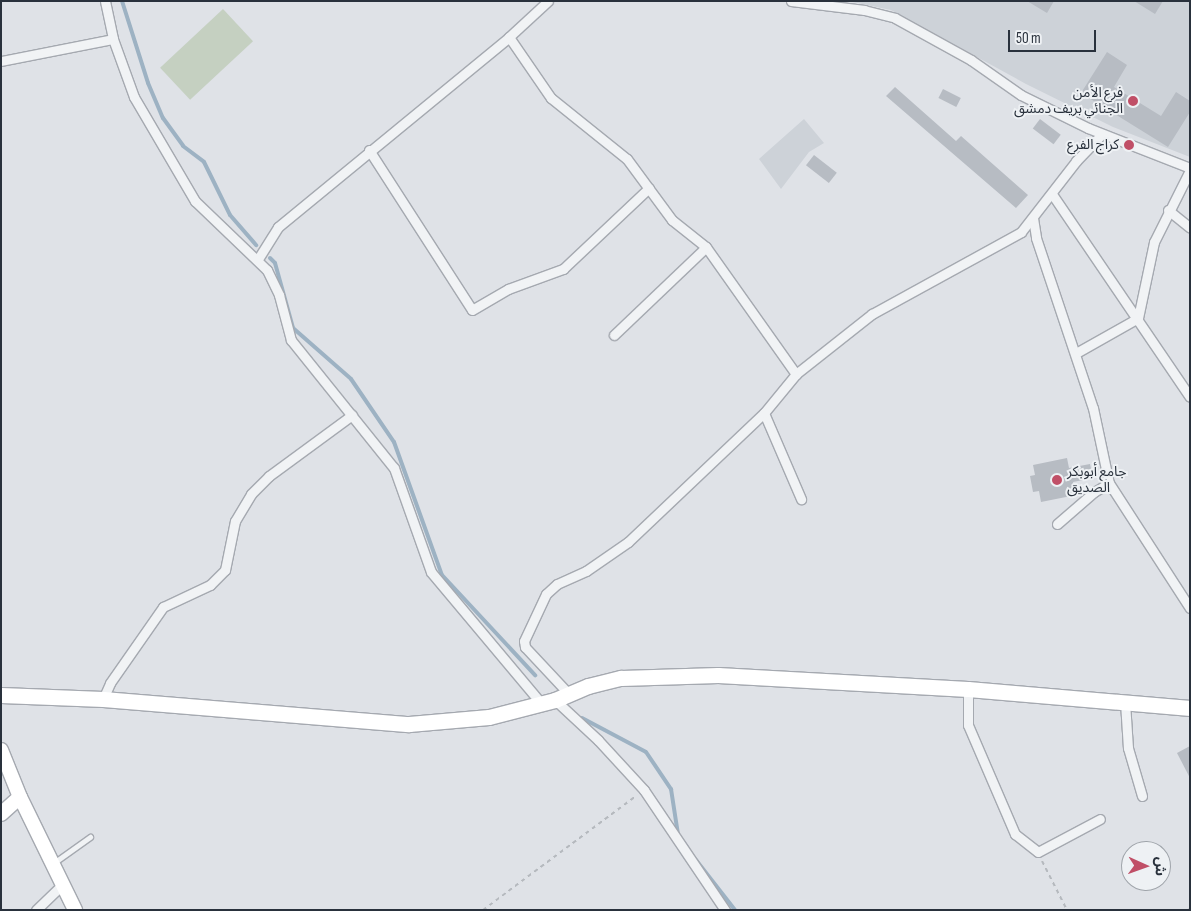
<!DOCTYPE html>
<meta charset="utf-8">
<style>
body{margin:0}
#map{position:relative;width:1191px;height:911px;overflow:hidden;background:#dfe2e7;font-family:"Sofia Sans Condensed","Noto Sans Arabic",sans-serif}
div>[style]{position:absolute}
.built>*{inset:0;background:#cdd2d8}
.green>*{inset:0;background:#c5d0c1;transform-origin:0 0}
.stream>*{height:4px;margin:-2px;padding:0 2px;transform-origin:2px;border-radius:2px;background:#9db2c3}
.building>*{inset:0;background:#b7bcc3;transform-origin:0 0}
.path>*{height:2px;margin-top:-1px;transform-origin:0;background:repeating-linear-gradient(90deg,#b5b9be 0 4px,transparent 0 8px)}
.roads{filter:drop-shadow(1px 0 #a5a9b0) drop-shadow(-1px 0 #a5a9b0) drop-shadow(0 1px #a5a9b0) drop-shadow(0 -1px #a5a9b0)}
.lane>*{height:4.5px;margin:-2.25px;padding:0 2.25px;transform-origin:2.25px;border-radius:2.25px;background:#f1f3f5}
.street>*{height:9px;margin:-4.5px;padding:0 4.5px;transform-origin:4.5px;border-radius:4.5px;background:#f1f3f5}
.secondary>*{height:14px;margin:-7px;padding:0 7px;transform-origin:7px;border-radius:7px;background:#fff}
.primary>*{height:15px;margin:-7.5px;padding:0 7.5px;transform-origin:7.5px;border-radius:7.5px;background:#fff}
.dots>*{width:14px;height:14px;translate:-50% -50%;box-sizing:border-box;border:2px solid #eef1f4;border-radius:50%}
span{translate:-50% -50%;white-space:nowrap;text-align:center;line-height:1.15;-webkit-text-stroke:4px #eef1f4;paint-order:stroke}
.poi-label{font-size:14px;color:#29313c}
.right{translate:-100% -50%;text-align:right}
.left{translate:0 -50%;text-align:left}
.frame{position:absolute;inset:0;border:2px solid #29313c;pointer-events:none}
.north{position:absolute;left:1121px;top:841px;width:50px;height:50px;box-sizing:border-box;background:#eef1f4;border:1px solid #9fa4aa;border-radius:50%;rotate:92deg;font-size:14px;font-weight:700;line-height:20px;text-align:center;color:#29313c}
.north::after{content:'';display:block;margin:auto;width:18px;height:22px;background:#c04f67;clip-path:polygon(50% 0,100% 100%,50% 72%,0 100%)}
.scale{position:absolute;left:1008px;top:30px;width:88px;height:22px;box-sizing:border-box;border:2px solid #29313c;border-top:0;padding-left:6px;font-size:15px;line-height:18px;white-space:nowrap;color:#29313c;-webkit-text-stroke:4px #eef1f4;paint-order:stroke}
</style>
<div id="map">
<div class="built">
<i style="clip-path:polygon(848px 1px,1190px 1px,1190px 157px,1113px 127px,1026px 84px,891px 10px)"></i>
<i style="clip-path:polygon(804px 119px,824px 143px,809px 152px,781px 189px,759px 159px)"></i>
</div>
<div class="green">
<i style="left:223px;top:9px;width:44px;height:86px;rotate:47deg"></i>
</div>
<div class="stream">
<i style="left:122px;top:1px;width:86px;rotate:72.4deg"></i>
<i style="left:148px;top:83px;width:38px;rotate:67deg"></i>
<i style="left:163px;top:118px;width:34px;rotate:54deg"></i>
<i style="left:183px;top:146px;width:26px;rotate:37deg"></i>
<i style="left:204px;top:162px;width:59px;rotate:63.9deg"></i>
<i style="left:230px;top:215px;width:40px;rotate:49deg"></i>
<i style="left:270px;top:258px;width:7px;rotate:45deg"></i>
<i style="left:275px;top:263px;width:67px;rotate:74.5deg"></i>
<i style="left:293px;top:328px;width:77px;rotate:41.3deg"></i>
<i style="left:351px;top:379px;width:76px;rotate:55.7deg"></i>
<i style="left:394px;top:442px;width:141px;rotate:70.2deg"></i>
<i style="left:442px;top:575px;width:137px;rotate:47.1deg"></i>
<i style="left:582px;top:718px;width:72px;rotate:28deg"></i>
<i style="left:646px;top:752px;width:45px;rotate:56deg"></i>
<i style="left:671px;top:789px;width:46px;rotate:81.2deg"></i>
<i style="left:696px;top:860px;width:63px;rotate:52deg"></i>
</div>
<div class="building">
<i style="clip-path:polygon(1027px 1px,1054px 1px,1047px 13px)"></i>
<i style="clip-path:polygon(1134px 1px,1163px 1px,1155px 14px)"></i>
<i style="clip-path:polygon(1107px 52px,1127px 65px,1114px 87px,1161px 116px,1176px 92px,1190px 101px,1190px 112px,1168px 147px,1081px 93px)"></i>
<i style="clip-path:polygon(895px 87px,956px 141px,961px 136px,1028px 195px,1016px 208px,886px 96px)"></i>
<i style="left:943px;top:89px;width:20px;height:10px;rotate:27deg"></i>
<i style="left:1040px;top:119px;width:26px;height:12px;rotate:37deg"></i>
<i style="left:814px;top:155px;width:29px;height:13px;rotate:38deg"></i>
<i style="clip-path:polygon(1067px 458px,1069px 468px,1090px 464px,1093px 478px,1073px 482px,1076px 495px,1041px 502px,1039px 491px,1033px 492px,1030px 476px,1035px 475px,1033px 465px)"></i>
<i style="clip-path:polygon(1190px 746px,1190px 778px,1177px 753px)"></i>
</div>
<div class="path">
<i style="left:1042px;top:861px;width:55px;rotate:63deg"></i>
<i style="left:483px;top:910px;width:191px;rotate:-36.7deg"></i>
<i style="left:1188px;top:910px;width:2px;rotate:-27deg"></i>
</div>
<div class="roads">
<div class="lane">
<i style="left:55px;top:862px;width:43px;rotate:-35.5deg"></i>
</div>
<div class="street">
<i style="left:105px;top:1px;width:39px;rotate:78deg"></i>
<i style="left:113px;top:39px;width:62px;rotate:70.1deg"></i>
<i style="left:134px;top:97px;width:121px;rotate:59.6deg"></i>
<i style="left:195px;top:201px;width:100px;rotate:43.8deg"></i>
<i style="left:267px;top:270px;width:28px;rotate:64deg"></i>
<i style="left:279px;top:295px;width:47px;rotate:75.1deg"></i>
<i style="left:291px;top:340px;width:164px;rotate:51.2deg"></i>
<i style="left:394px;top:468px;width:110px;rotate:70.4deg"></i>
<i style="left:431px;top:572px;width:171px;rotate:50deg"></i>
<i style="left:791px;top:1px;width:74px;rotate:7deg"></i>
<i style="left:864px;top:10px;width:32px;rotate:14deg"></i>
<i style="left:895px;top:18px;width:87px;rotate:28.9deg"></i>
<i style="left:971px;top:60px;width:61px;rotate:35deg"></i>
<i style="left:1021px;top:95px;width:75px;rotate:26.2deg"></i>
<i style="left:1088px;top:128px;width:110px;rotate:21.4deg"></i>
<i style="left:509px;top:37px;width:74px;rotate:55.5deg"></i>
<i style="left:551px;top:98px;width:97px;rotate:38.8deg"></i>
<i style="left:627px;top:159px;width:76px;rotate:53.6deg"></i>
<i style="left:672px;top:220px;width:43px;rotate:38.5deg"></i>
<i style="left:706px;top:247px;width:156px;rotate:54.7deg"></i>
<i style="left:1px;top:61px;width:114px;rotate:-11.1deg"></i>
<i style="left:369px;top:150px;width:190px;rotate:57.2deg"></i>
<i style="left:472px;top:310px;width:42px;rotate:-30.3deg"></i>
<i style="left:508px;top:289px;width:59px;rotate:-20deg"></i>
<i style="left:563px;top:269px;width:118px;rotate:-43.3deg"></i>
<i style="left:1052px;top:194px;width:245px;rotate:55.8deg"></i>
<i style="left:1168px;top:210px;width:28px;rotate:39deg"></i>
<i style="left:1033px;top:218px;width:20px;rotate:81deg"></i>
<i style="left:1036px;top:238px;width:179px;rotate:71.5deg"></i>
<i style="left:1093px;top:408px;width:77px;rotate:78deg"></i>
<i style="left:1109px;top:483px;width:149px;rotate:57.1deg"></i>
<i style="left:258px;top:259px;width:38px;rotate:-58deg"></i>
<i style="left:278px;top:227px;width:299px;rotate:-39.4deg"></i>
<i style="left:509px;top:37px;width:53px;rotate:-42.7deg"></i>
<i style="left:614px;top:335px;width:127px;rotate:-43.7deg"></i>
<i style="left:1076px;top:353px;width:71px;rotate:-29.4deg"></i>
<i style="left:1138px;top:318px;width:78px;rotate:-78.1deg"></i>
<i style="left:1154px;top:242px;width:80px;rotate:-63.4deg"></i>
<i style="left:764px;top:413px;width:94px;rotate:66.7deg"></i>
<i style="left:1057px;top:524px;width:49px;rotate:-40.9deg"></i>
<i style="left:1094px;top:492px;width:17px;rotate:-31deg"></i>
<i style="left:968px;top:689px;width:36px;rotate:90deg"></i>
<i style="left:968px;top:725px;width:119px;rotate:66.7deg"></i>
<i style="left:1015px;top:834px;width:29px;rotate:38deg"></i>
<i style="left:1038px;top:852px;width:70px;rotate:-28deg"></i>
<i style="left:568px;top:693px;width:63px;rotate:-133.1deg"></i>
<i style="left:525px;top:647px;width:6px;rotate:-99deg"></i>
<i style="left:524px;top:641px;width:52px;rotate:-64.9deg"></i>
<i style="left:546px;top:594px;width:15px;rotate:-42deg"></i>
<i style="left:557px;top:584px;width:32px;rotate:-24deg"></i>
<i style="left:586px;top:571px;width:51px;rotate:-34.6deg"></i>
<i style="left:628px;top:542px;width:187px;rotate:-43.5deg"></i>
<i style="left:764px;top:413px;width:50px;rotate:-50.6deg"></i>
<i style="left:796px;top:374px;width:97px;rotate:-38.3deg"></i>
<i style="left:872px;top:314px;width:170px;rotate:-28.8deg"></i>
<i style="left:1021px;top:232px;width:90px;rotate:-52.2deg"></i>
<i style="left:1076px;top:161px;width:37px;rotate:-46deg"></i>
<i style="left:103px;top:699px;width:17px;rotate:-66deg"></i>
<i style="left:110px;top:683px;width:93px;rotate:-55.1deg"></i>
<i style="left:163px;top:607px;width:52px;rotate:-25.1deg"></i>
<i style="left:210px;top:585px;width:21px;rotate:-45deg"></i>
<i style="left:225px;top:570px;width:50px;rotate:-78.5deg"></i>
<i style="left:235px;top:521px;width:31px;rotate:-59deg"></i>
<i style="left:251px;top:494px;width:25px;rotate:-45deg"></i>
<i style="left:269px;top:476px;width:103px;rotate:-36.3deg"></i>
<i style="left:555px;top:700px;width:59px;rotate:42.9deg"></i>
<i style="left:598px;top:740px;width:68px;rotate:47.4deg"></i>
<i style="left:644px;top:790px;width:145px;rotate:56deg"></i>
<i style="left:1125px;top:702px;width:46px;rotate:86.3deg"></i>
<i style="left:1128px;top:748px;width:50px;rotate:73.7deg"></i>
<i style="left:36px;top:910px;width:36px;rotate:-44deg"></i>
</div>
<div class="secondary">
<i style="left:1px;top:750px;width:51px;rotate:68deg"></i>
<i style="left:20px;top:797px;width:126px;rotate:64deg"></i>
<i style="left:1px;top:814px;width:25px;rotate:-42deg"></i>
</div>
<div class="primary">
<i style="left:1px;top:695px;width:102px;rotate:2.2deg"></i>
<i style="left:103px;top:699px;width:307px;rotate:4.7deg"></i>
<i style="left:409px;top:724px;width:80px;rotate:-5deg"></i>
<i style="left:489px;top:717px;width:68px;rotate:-14.4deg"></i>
<i style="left:555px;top:700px;width:36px;rotate:-23deg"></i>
<i style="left:588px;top:686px;width:34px;rotate:-14deg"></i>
<i style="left:621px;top:678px;width:97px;rotate:-1.8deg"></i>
<i style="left:718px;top:675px;width:250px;rotate:3.2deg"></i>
<i style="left:968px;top:689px;width:223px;rotate:4.9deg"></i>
</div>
</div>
<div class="dots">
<i style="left:1133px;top:101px;background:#c04f67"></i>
<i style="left:1129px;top:145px;background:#c04f67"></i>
<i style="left:1057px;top:480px;background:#c04f67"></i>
</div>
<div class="poi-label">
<span class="right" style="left:1123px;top:101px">فرع الأمن<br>الجنائي بريف دمشق</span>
<span class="right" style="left:1119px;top:145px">كراج الفرع</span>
<span class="left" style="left:1067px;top:480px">جامع أبوبكر<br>الصديق</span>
</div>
<div class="frame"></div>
<div class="north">ش</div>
<div class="scale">50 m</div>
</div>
